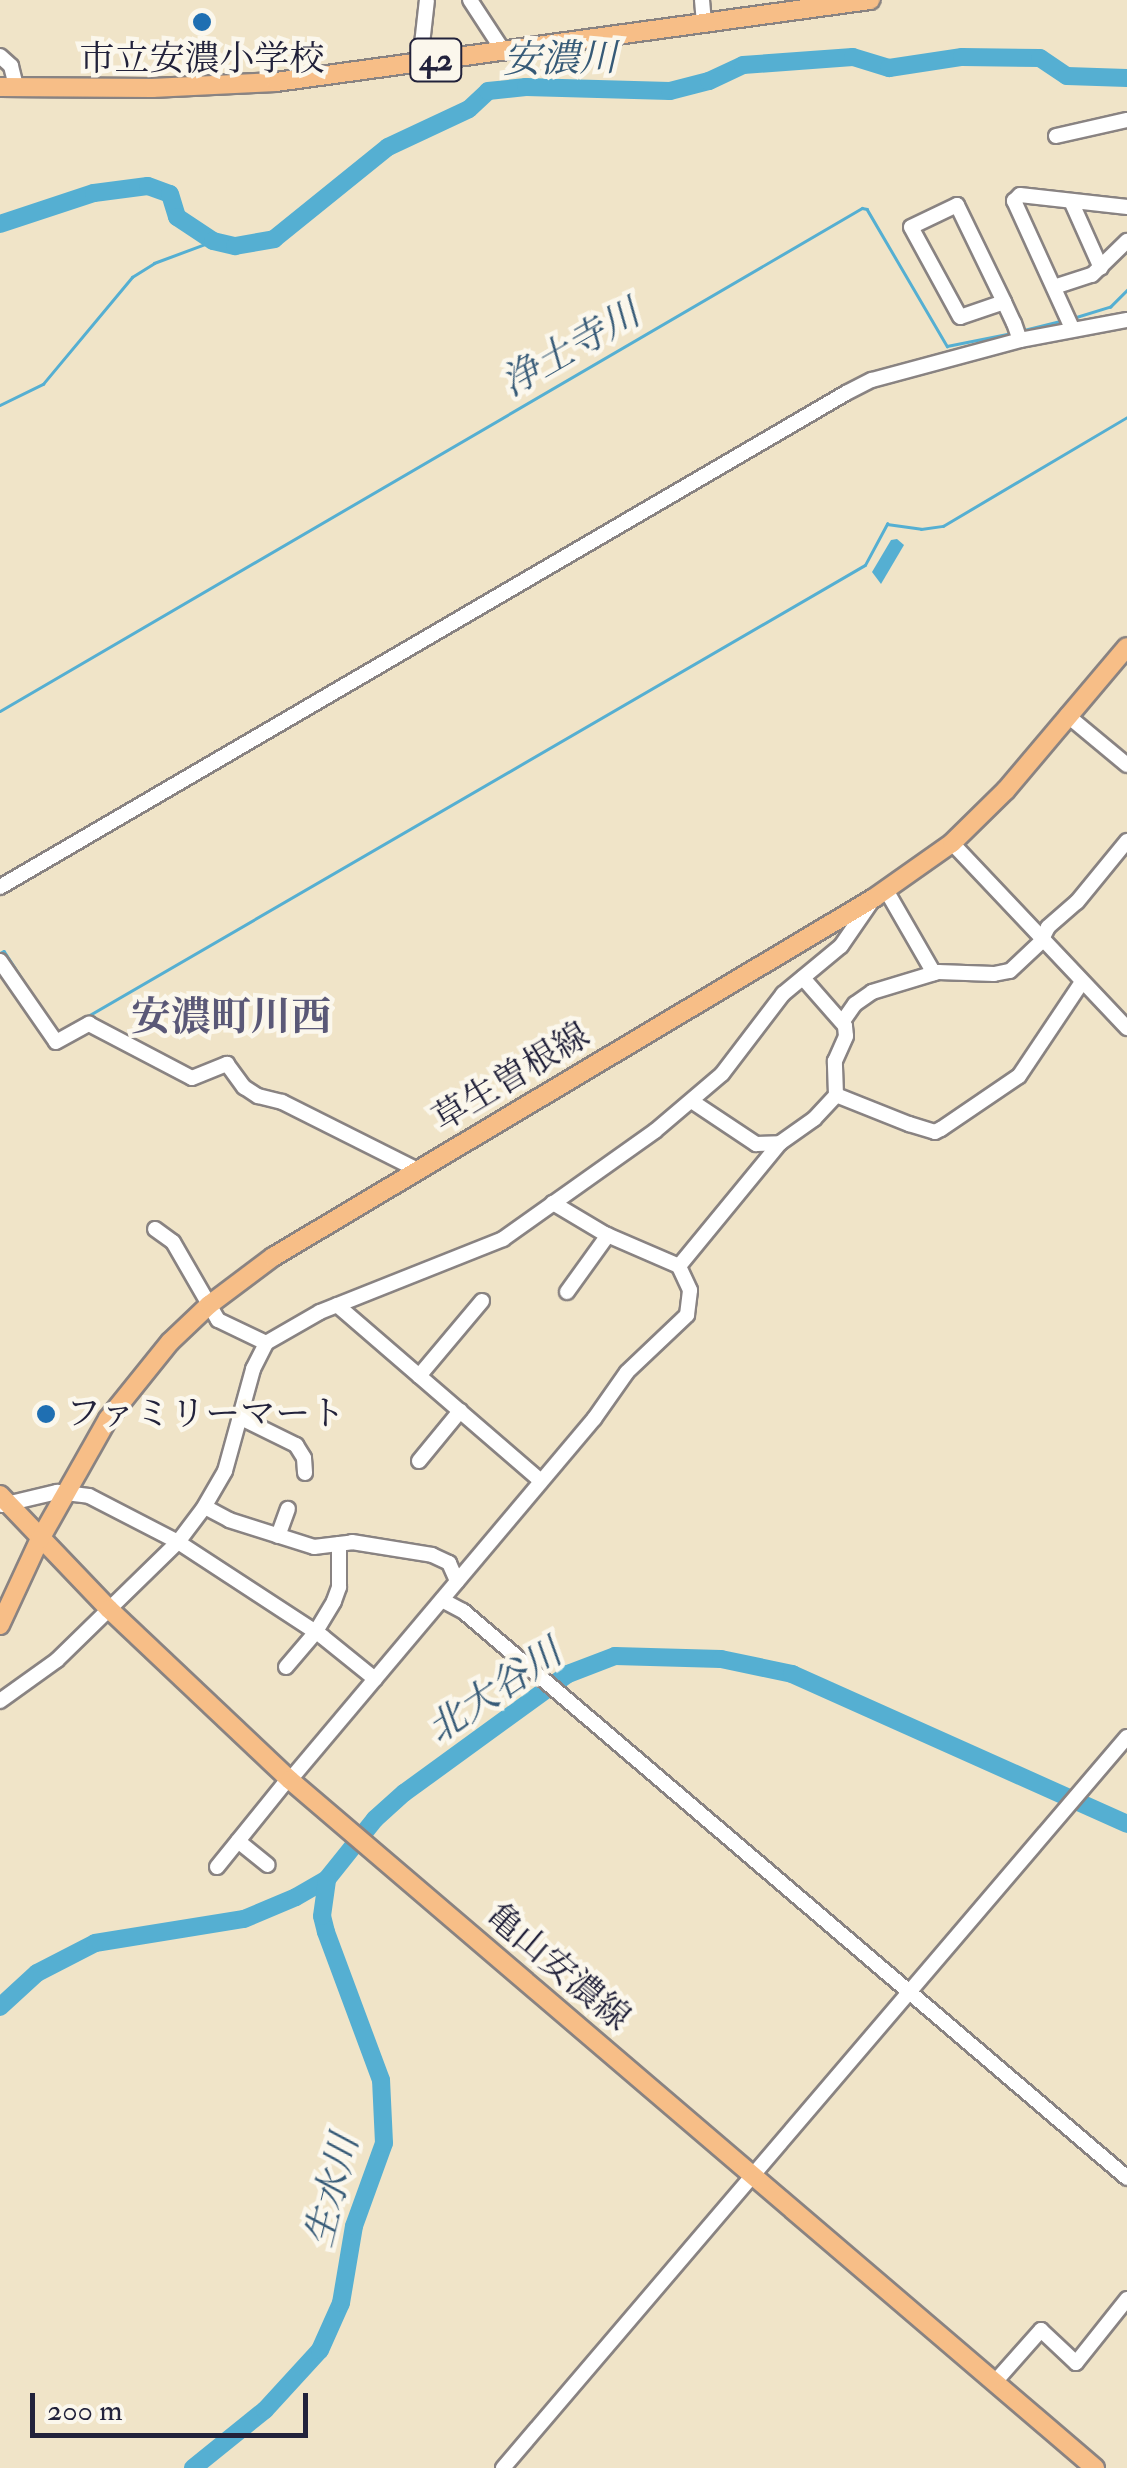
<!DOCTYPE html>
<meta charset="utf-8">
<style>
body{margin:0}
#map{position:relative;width:1127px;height:2468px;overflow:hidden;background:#f0e4c8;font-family:"IM FELL Double Pica","Noto Serif JP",serif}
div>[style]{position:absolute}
.water>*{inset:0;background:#55afd2}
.stream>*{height:2.5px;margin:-1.25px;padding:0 1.25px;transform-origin:1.25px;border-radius:1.25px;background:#55afd2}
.river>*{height:18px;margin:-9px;padding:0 9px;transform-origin:9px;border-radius:9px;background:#55afd2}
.roads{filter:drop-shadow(2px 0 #898382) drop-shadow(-2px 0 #898382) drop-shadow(0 2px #898382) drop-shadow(0 -2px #898382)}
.minor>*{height:14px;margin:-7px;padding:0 7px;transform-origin:7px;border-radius:7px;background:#fff}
.major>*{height:18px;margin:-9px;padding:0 9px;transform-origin:9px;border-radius:9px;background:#f7be87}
.dots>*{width:28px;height:28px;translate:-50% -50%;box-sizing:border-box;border:5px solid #fbf7ec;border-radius:50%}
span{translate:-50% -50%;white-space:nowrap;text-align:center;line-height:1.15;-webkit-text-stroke:9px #fbf7ec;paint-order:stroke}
.shield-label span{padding:2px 8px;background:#fbf7ec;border:2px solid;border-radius:8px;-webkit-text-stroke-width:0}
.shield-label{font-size:32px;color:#22223b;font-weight:700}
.poi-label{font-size:35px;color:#22223b}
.left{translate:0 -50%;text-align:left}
.street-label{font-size:35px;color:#22223b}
.water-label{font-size:38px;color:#365a77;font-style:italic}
.quarter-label{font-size:40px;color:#5a5877;font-weight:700}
.scale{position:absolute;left:30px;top:2393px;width:278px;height:45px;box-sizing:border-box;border:5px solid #22223b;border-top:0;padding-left:12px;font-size:30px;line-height:35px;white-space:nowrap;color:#22223b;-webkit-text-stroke:8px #fbf7ec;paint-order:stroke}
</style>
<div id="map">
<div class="water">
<i style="clip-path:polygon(897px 539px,904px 545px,881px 584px,872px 572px,891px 540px)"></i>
</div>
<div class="stream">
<i style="left:1073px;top:318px;width:39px;rotate:-17deg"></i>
<i style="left:1110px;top:307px;width:24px;rotate:-45deg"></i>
<i style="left:1024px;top:330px;width:37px;rotate:-14deg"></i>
<i style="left:0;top:405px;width:48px;rotate:-26deg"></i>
<i style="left:43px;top:384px;width:139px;rotate:-50.2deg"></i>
<i style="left:132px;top:277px;width:26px;rotate:-32deg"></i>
<i style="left:154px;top:263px;width:63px;rotate:-20.4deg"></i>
<i style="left:0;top:711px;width:998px;rotate:-30.26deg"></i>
<i style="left:862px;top:208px;width:5px;rotate:11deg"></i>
<i style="left:867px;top:209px;width:159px;rotate:59.7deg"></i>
<i style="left:947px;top:346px;width:66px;rotate:-11.3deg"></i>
<i style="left:0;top:953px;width:4px;rotate:-27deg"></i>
<i style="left:4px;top:951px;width:79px;rotate:56.9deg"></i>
<i style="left:69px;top:1027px;width:920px;rotate:-30.13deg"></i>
<i style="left:865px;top:565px;width:47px;rotate:-61.8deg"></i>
<i style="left:887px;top:524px;width:34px;rotate:8deg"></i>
<i style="left:921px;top:529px;width:22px;rotate:-8deg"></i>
<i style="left:943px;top:526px;width:214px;rotate:-30.6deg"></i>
</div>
<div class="river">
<i style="left:0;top:224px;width:99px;rotate:-18.3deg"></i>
<i style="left:94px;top:193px;width:54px;rotate:-7.4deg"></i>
<i style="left:148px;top:186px;width:23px;rotate:20deg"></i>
<i style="left:170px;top:194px;width:24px;rotate:73deg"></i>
<i style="left:177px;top:217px;width:43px;rotate:33.7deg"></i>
<i style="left:213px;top:241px;width:23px;rotate:13deg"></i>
<i style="left:235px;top:246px;width:40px;rotate:-10deg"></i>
<i style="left:274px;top:239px;width:146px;rotate:-38.9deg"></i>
<i style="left:388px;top:147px;width:89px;rotate:-25.1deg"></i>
<i style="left:469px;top:109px;width:26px;rotate:-43deg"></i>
<i style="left:488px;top:91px;width:38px;rotate:-6deg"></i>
<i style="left:526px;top:87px;width:144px;rotate:1.6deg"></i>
<i style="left:670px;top:91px;width:40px;rotate:-14.4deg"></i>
<i style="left:709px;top:81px;width:38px;rotate:-25deg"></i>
<i style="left:743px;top:65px;width:110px;rotate:-4.2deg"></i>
<i style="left:853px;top:57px;width:38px;rotate:17deg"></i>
<i style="left:889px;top:68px;width:74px;rotate:-8.6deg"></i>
<i style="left:962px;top:57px;width:78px;rotate:0.7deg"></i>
<i style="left:1040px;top:58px;width:32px;rotate:34deg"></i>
<i style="left:1067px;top:76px;width:60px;rotate:1.9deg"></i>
<i style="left:0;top:2007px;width:50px;rotate:-42.6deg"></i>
<i style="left:37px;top:1973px;width:65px;rotate:-27.3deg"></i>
<i style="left:95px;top:1943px;width:151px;rotate:-9.2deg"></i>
<i style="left:244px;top:1919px;width:56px;rotate:-22.9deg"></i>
<i style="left:296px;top:1897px;width:36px;rotate:-30deg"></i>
<i style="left:327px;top:1879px;width:77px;rotate:-51.3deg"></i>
<i style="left:375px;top:1819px;width:39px;rotate:-42deg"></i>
<i style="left:404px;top:1793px;width:203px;rotate:-36deg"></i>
<i style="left:568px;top:1674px;width:50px;rotate:-21deg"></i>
<i style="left:615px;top:1656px;width:106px;rotate:1.6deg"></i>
<i style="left:721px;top:1659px;width:73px;rotate:11.9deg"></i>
<i style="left:792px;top:1674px;width:367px;rotate:24.1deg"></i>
<i style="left:193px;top:2468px;width:92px;rotate:-38.9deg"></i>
<i style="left:265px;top:2410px;width:81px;rotate:-47.5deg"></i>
<i style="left:320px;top:2350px;width:51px;rotate:-65.9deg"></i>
<i style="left:341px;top:2303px;width:78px;rotate:-80.4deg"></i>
<i style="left:354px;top:2226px;width:88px;rotate:-70.1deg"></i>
<i style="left:384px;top:2143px;width:63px;rotate:-92.7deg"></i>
<i style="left:381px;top:2080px;width:158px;rotate:-110.4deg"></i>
<i style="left:326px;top:1932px;width:16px;rotate:-104deg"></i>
<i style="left:322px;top:1916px;width:37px;rotate:-82deg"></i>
</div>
<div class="roads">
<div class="minor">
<i style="left:470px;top:0;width:62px;rotate:56.8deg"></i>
<i style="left:702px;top:0;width:21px;rotate:85deg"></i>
<i style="left:0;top:56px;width:15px;rotate:42deg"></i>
<i style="left:11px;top:66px;width:21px;rotate:76deg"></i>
<i style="left:420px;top:62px;width:62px;rotate:-83.6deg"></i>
<i style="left:1056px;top:136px;width:73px;rotate:-12.7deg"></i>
<i style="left:1071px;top:201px;width:73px;rotate:65.9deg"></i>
<i style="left:1054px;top:287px;width:40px;rotate:-18deg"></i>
<i style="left:1092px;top:275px;width:49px;rotate:-44.2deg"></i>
<i style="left:1004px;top:302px;width:46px;rotate:161.2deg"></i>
<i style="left:960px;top:317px;width:102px;rotate:-118.6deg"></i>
<i style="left:911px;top:227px;width:51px;rotate:-25.6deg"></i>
<i style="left:957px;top:205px;width:108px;rotate:64.1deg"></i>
<i style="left:1004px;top:302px;width:23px;rotate:65deg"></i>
<i style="left:1014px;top:323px;width:18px;rotate:71deg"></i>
<i style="left:1072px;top:328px;width:140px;rotate:-114.5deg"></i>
<i style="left:1014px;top:201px;width:8px;rotate:-45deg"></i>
<i style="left:1020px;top:195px;width:108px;rotate:6.4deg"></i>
<i style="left:1067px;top:715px;width:78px;rotate:39.8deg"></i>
<i style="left:952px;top:843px;width:255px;rotate:46.6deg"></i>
<i style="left:0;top:887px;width:980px;rotate:-30.28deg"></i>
<i style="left:846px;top:393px;width:29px;rotate:-27deg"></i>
<i style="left:872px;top:380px;width:153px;rotate:-15.1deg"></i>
<i style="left:1020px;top:340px;width:109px;rotate:-10.6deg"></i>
<i style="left:886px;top:890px;width:96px;rotate:60deg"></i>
<i style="left:1042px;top:939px;width:13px;rotate:-63deg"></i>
<i style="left:1048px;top:927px;width:38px;rotate:-41deg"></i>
<i style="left:1077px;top:902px;width:79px;rotate:-50.7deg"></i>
<i style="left:0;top:961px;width:98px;rotate:55.3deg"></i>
<i style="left:56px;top:1042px;width:38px;rotate:-29deg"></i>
<i style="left:89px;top:1024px;width:116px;rotate:27.7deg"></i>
<i style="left:192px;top:1078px;width:38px;rotate:-22deg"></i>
<i style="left:227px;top:1064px;width:29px;rotate:54deg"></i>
<i style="left:244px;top:1087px;width:17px;rotate:33deg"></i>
<i style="left:258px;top:1096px;width:25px;rotate:14deg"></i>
<i style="left:282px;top:1102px;width:152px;rotate:26.6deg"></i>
<i style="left:843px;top:1021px;width:21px;rotate:-55deg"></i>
<i style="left:855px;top:1004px;width:21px;rotate:-35deg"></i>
<i style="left:872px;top:992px;width:69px;rotate:-16.9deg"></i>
<i style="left:938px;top:972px;width:56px;rotate:2deg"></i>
<i style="left:994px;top:974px;width:16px;rotate:-11deg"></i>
<i style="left:1010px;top:971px;width:45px;rotate:-43.2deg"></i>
<i style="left:836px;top:1095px;width:79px;rotate:21.7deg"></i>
<i style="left:909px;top:1124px;width:27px;rotate:17deg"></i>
<i style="left:935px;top:1132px;width:7px;rotate:-27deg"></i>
<i style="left:941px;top:1129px;width:94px;rotate:-34.2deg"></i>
<i style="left:1019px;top:1076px;width:113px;rotate:-56.2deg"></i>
<i style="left:693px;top:1102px;width:76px;rotate:33.7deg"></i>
<i style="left:756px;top:1144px;width:24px;rotate:-2deg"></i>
<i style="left:155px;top:1229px;width:22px;rotate:36deg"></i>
<i style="left:173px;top:1242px;width:90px;rotate:60deg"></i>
<i style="left:218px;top:1320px;width:53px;rotate:25.6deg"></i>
<i style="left:679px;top:1266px;width:159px;rotate:-50.6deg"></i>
<i style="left:780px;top:1143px;width:42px;rotate:-35.2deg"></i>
<i style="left:814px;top:1119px;width:33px;rotate:-47deg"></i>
<i style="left:836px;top:1095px;width:34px;rotate:-92deg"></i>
<i style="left:835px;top:1061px;width:27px;rotate:-66deg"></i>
<i style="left:846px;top:1036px;width:10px;rotate:-96deg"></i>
<i style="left:845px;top:1026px;width:64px;rotate:-131.2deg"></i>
<i style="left:567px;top:1292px;width:70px;rotate:-54.3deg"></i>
<i style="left:337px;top:1305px;width:269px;rotate:40.8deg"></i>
<i style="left:419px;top:1376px;width:98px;rotate:-50deg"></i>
<i style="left:239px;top:1417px;width:64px;rotate:26.2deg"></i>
<i style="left:296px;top:1445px;width:15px;rotate:58deg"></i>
<i style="left:304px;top:1458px;width:15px;rotate:86deg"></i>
<i style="left:419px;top:1461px;width:65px;rotate:-50.6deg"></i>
<i style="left:2px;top:1505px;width:57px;rotate:-13.3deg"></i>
<i style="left:57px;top:1492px;width:32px;rotate:7deg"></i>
<i style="left:89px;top:1496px;width:100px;rotate:27.3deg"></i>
<i style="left:178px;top:1542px;width:173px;rotate:33.2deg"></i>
<i style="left:323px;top:1637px;width:67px;rotate:38.9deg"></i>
<i style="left:205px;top:1507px;width:27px;rotate:28deg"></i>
<i style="left:229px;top:1520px;width:89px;rotate:17.6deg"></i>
<i style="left:314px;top:1547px;width:38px;rotate:-7deg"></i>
<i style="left:352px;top:1542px;width:81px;rotate:9.2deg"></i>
<i style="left:432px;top:1555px;width:19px;rotate:25deg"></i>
<i style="left:449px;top:1563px;width:20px;rotate:66deg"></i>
<i style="left:278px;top:1536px;width:29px;rotate:-70deg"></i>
<i style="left:442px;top:1600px;width:24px;rotate:28deg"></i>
<i style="left:463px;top:1611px;width:873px;rotate:40.49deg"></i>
<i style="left:286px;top:1667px;width:45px;rotate:-49.5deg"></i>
<i style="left:315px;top:1633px;width:37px;rotate:-59deg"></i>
<i style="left:334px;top:1601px;width:15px;rotate:-70deg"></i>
<i style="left:339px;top:1587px;width:43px;rotate:-90deg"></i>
<i style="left:0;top:1701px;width:70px;rotate:-35.7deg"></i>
<i style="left:57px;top:1660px;width:169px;rotate:-44.3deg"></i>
<i style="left:178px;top:1542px;width:41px;rotate:-52.9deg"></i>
<i style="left:203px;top:1509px;width:44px;rotate:-59.9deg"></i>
<i style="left:225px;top:1471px;width:106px;rotate:-74.6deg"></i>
<i style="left:253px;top:1369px;width:29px;rotate:-63deg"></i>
<i style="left:266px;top:1343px;width:62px;rotate:-29.9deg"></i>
<i style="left:320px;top:1312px;width:197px;rotate:-21.7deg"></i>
<i style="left:503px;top:1239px;width:186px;rotate:-35.4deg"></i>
<i style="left:655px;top:1131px;width:88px;rotate:-40.4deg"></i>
<i style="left:722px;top:1074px;width:101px;rotate:-52.7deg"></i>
<i style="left:783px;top:994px;width:75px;rotate:-39.6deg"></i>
<i style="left:841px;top:946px;width:58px;rotate:-55.5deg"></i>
<i style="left:290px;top:1780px;width:472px;rotate:-49.9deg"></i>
<i style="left:594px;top:1419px;width:57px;rotate:-54.9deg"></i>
<i style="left:627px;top:1372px;width:83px;rotate:-43.5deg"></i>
<i style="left:687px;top:1315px;width:25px;rotate:-83deg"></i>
<i style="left:690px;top:1290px;width:26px;rotate:-115deg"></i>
<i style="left:679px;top:1266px;width:81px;rotate:-156.6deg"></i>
<i style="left:605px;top:1234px;width:61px;rotate:-149.2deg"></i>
<i style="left:238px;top:1841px;width:38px;rotate:39deg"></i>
<i style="left:217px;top:1867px;width:113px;rotate:-51.1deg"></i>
<i style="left:994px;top:2383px;width:71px;rotate:-48.4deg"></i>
<i style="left:1041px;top:2330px;width:48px;rotate:43.3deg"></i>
<i style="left:1076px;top:2363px;width:82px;rotate:-51.4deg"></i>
<i style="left:503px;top:2468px;width:961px;rotate:-49.52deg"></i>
</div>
<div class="major">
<i style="left:0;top:87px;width:152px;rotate:0.4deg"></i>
<i style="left:152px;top:88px;width:124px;rotate:-2.8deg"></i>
<i style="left:276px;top:82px;width:600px;rotate:-7.86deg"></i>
<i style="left:0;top:1495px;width:158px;rotate:46.3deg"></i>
<i style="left:109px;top:1609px;width:249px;rotate:43.4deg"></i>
<i style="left:290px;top:1780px;width:1059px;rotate:40.52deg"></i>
<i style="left:0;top:1625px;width:95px;rotate:-65.1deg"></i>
<i style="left:40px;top:1539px;width:138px;rotate:-60.5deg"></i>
<i style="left:108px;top:1419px;width:99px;rotate:-51.2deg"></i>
<i style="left:170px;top:1342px;width:54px;rotate:-43.5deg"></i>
<i style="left:209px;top:1305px;width:80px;rotate:-36.9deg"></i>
<i style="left:273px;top:1257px;width:700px;rotate:-30.85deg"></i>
<i style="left:874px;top:898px;width:95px;rotate:-35.2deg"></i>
<i style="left:952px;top:843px;width:76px;rotate:-44.5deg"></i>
<i style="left:1006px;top:790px;width:187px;rotate:-49.8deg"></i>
</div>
</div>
<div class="dots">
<i style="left:202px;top:22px;background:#1f6fb2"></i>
<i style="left:46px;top:1414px;background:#1f6fb2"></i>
</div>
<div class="shield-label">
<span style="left:436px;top:60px">42</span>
</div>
<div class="poi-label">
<span style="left:202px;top:59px">市立安濃小学校</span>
<span class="left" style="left:66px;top:1414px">ファミリーマート</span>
</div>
<div class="street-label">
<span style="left:511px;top:1077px;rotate:-31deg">草生曽根線</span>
<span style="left:558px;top:1967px;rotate:40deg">亀山安濃線</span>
</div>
<div class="water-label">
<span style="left:560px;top:60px;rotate:-1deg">安濃川</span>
<span style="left:571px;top:349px;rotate:-30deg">浄土寺川</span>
<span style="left:495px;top:1692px;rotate:-34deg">北大谷川</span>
<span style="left:333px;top:2191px;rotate:-76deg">生水川</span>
</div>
<div class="quarter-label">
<span style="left:231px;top:1018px">安濃町川西</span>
</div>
<div class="scale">200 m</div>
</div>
